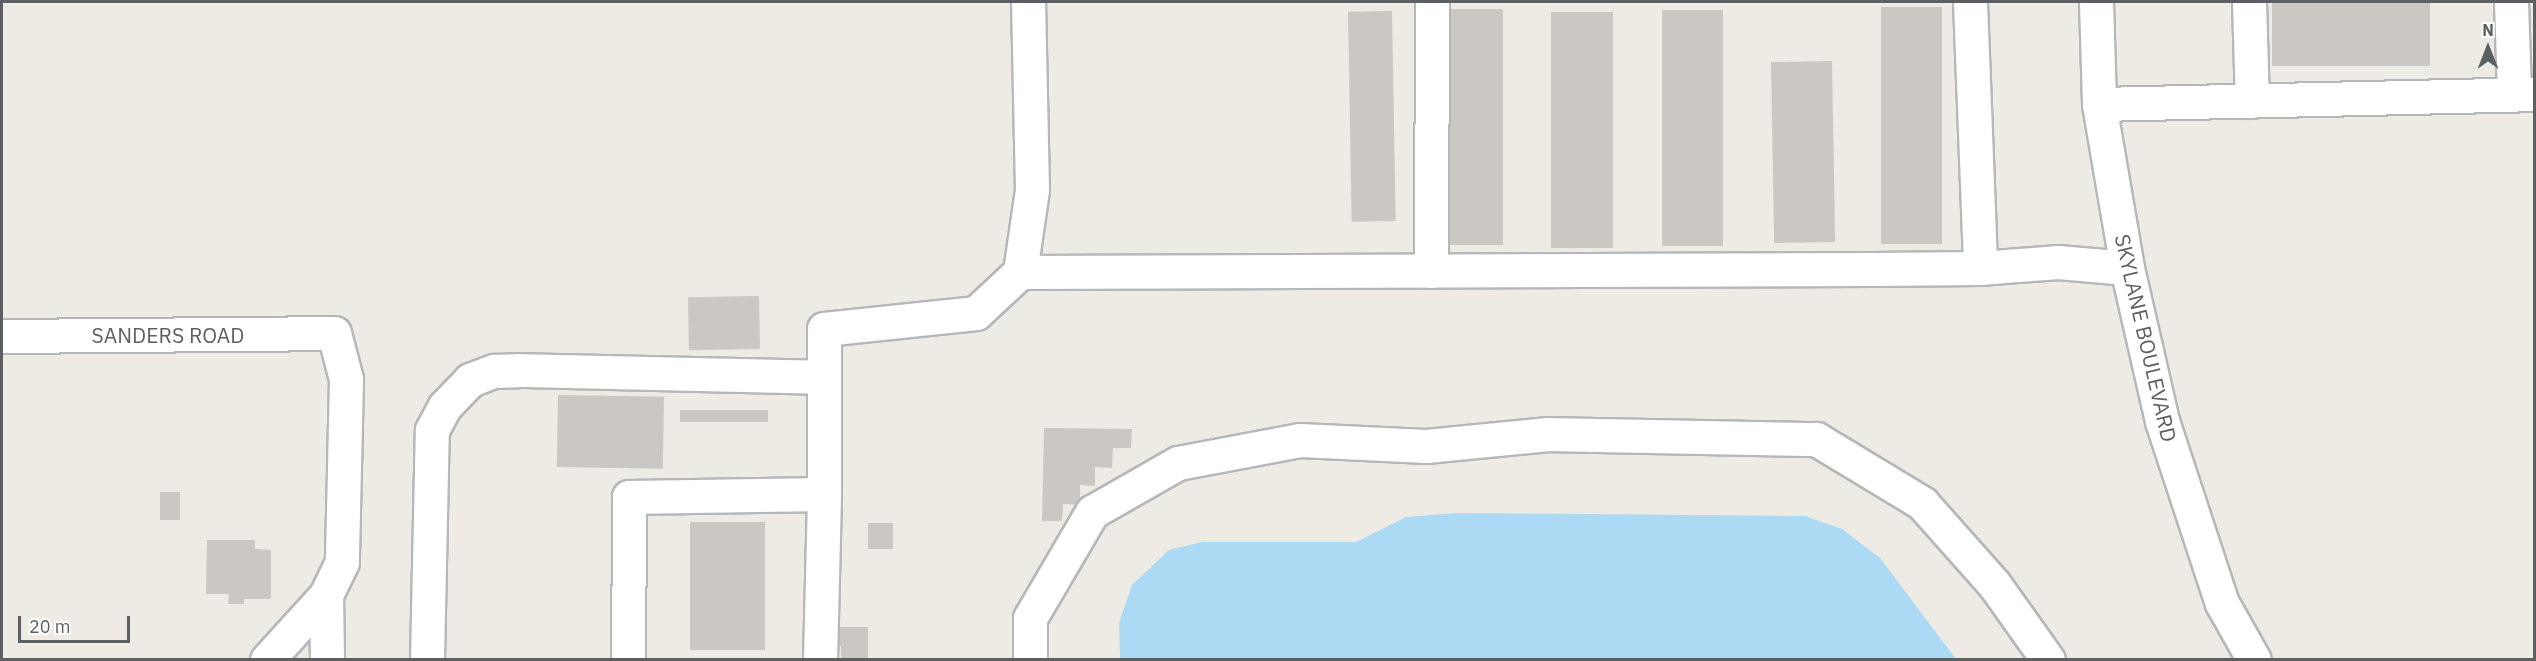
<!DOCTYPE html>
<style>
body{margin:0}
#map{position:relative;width:2536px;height:661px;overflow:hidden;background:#edebe4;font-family:"IBM Plex Sans",sans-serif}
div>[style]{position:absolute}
.water>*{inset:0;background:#acdaf5}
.building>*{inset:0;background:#cbc7c3;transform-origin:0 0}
.roads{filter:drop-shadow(2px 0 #b5b7ba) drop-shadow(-2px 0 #b5b7ba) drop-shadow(0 2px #b5b7ba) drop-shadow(0 -2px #b5b7ba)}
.minor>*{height:33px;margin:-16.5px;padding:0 16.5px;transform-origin:16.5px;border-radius:16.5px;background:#fff}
span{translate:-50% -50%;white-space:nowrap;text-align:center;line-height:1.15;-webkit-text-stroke:6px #fff;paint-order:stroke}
.street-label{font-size:21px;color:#5c6063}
.frame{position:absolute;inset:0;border:3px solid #5c6063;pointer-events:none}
.north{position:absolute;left:2458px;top:18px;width:60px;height:60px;-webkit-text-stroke:4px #fff;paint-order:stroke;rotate:0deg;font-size:16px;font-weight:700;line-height:24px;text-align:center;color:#5c6063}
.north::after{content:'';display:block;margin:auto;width:21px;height:27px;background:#5c6063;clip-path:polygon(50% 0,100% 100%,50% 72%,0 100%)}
.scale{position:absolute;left:18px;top:616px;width:112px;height:27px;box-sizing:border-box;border:3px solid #5c6063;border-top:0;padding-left:8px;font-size:18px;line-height:21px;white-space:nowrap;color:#5c6063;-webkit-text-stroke:4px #fff;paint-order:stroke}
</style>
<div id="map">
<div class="water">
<i style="clip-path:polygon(1456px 513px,1805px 516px,1842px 529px,1880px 558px,1956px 659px,1120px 659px,1119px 623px,1132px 585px,1169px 550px,1202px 542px,1356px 542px,1406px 517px)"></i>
</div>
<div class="building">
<i style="left:2272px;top:2px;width:158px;height:64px"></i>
<i style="left:1881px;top:7px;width:61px;height:237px"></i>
<i style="left:1442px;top:9px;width:61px;height:236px"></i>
<i style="left:1662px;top:10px;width:61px;height:236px"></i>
<i style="left:1392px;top:11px;width:210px;height:44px;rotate:89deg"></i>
<i style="left:1551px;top:12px;width:62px;height:236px"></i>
<i style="left:1832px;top:61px;width:181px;height:61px;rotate:89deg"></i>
<i style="left:759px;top:296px;width:53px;height:71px;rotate:89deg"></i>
<i style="left:558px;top:395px;width:106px;height:72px;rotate:1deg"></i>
<i style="left:680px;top:410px;width:88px;height:12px"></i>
<i style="clip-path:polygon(1044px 428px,1132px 429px,1131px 448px,1113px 448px,1112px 468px,1095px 467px,1095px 486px,1080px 485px,1080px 505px,1063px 504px,1062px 521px,1042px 521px)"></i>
<i style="left:160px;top:492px;width:20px;height:28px"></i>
<i style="left:765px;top:522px;width:128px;height:75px;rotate:90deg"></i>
<i style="left:868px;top:523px;width:25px;height:26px"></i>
<i style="clip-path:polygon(207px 540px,255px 540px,255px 549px,271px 550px,271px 599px,244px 599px,244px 604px,228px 604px,229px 594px,206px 594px)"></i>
<i style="clip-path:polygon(840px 627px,868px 627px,868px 660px,841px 660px,841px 646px,834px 646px,834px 634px,840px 634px)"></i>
</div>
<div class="roads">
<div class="minor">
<i style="left:1970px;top:2px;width:266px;rotate:87.8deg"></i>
<i style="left:2096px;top:2px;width:102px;rotate:88.3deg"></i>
<i style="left:2099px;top:104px;width:166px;rotate:80.3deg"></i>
<i style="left:2127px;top:268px;width:157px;rotate:77.1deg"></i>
<i style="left:2162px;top:421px;width:192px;rotate:71.8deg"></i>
<i style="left:2222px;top:603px;width:65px;rotate:60.7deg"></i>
<i style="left:2249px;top:2px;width:99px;rotate:88.3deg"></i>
<i style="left:2511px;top:2px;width:92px;rotate:88.1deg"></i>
<i style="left:2099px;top:104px;width:435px;rotate:-1.3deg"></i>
<i style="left:1431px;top:271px;width:269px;rotate:-89.8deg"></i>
<i style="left:1020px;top:272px;width:83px;rotate:-81.7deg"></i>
<i style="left:1032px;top:190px;width:188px;rotate:-91.2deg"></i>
<i style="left:2px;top:336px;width:332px;rotate:-0.5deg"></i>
<i style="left:334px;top:333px;width:48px;rotate:75.4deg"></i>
<i style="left:346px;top:379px;width:183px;rotate:91.3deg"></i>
<i style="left:342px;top:562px;width:37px;rotate:116deg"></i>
<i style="left:326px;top:595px;width:88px;rotate:132.2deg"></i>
<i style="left:326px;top:595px;width:65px;rotate:89.1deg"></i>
<i style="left:427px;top:660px;width:230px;rotate:-88.8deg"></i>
<i style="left:432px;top:430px;width:27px;rotate:-62deg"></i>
<i style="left:445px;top:406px;width:36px;rotate:-46deg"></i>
<i style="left:470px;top:380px;width:26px;rotate:-21deg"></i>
<i style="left:494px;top:371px;width:24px;rotate:-2deg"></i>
<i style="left:518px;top:370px;width:306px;rotate:1.3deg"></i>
<i style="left:628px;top:660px;width:163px;rotate:-89.6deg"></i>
<i style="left:629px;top:497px;width:195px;rotate:-0.9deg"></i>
<i style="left:824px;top:494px;width:165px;rotate:-90deg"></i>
<i style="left:824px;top:329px;width:153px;rotate:-6deg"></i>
<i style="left:976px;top:313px;width:60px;rotate:-43deg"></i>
<i style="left:1020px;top:272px;width:852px;rotate:-0.2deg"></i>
<i style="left:1872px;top:269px;width:108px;rotate:-0.5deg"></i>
<i style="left:1980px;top:268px;width:78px;rotate:-4.4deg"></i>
<i style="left:2058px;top:262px;width:69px;rotate:5deg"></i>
<i style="left:820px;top:660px;width:166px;rotate:-88.6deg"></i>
<i style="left:1030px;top:660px;width:42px;rotate:-90deg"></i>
<i style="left:1030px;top:618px;width:123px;rotate:-59.7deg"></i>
<i style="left:1092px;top:512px;width:99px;rotate:-29.7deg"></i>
<i style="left:1178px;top:463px;width:124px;rotate:-10.7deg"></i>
<i style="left:1300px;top:440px;width:126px;rotate:2.7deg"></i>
<i style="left:1426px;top:446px;width:123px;rotate:-5.6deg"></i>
<i style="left:1548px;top:434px;width:268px;rotate:1.1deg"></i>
<i style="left:1816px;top:439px;width:124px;rotate:31.1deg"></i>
<i style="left:1922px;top:503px;width:108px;rotate:48.4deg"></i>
<i style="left:1994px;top:584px;width:93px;rotate:54.6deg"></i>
</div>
</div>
<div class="street-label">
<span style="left:168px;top:335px">SANDERS ROAD</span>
<span style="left:2146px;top:338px;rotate:77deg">SKYLANE BOULEVARD</span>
</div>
<div class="frame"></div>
<div class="north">N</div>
<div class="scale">20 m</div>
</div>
